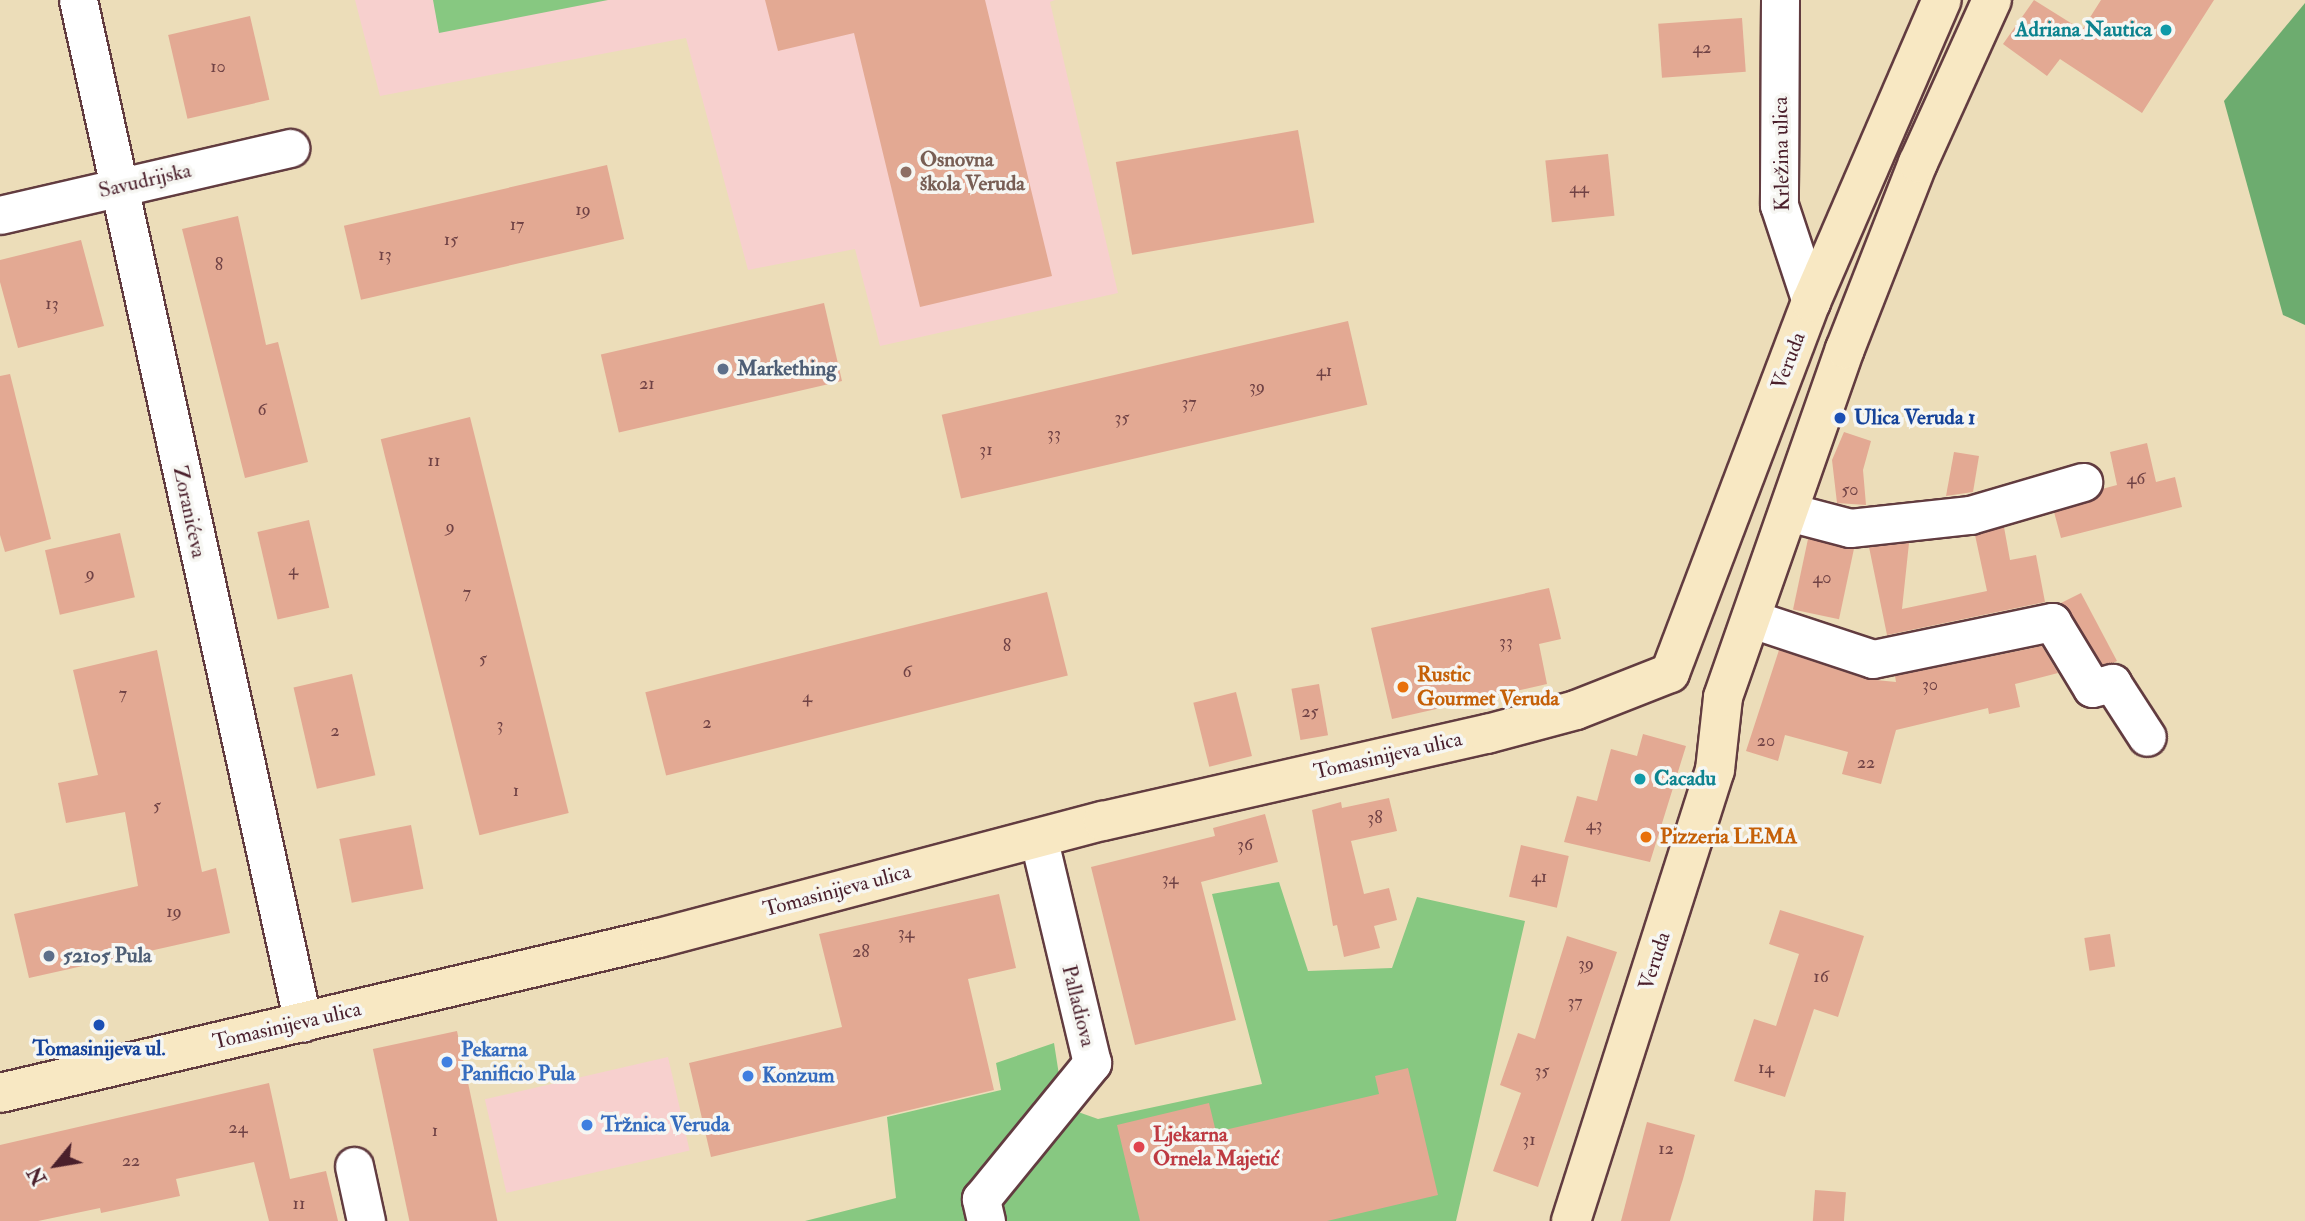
<!DOCTYPE html>
<meta charset="utf-8">
<style>
body{margin:0}
#map{position:relative;width:2305px;height:1221px;overflow:hidden;background:#ecddb9;font-family:"IM FELL Double Pica",serif}
div>[style]{position:absolute}
.built>*{inset:0;background:#f7d0ce;transform-origin:0 0}
.green>*{inset:0;background:#87c881}
.forest>*{inset:0;background:#6dac6f}
.building>*{inset:0;background:#e3a993;transform-origin:0 0}
.roads{filter:drop-shadow(2px 0 #623c40) drop-shadow(-2px 0 #623c40) drop-shadow(0 2px #623c40) drop-shadow(0 -2px #623c40)}
.street>*{height:37px;margin:-18.5px;padding:0 18.5px;transform-origin:18.5px;border-radius:18.5px;background:#fff}
.secondary>*{height:38px;margin:-19px;padding:0 19px;transform-origin:19px;border-radius:19px;background:#f8e8c3}
.dots>*{width:19px;height:19px;translate:-50% -50%;box-sizing:border-box;border:4px solid #f6f6f2;border-radius:50%}
span{translate:-50% -50%;white-space:nowrap;text-align:center;line-height:1.15;-webkit-text-stroke:7px #f6f6f2;paint-order:stroke}
.number-label{font-size:18px;color:#704245}
.number-label span{-webkit-text-stroke-width:0}
.culture-label{font-size:21px;color:#0d838f;font-weight:700}
.right{translate:-100% -50%;text-align:right}
.left{translate:0 -50%;text-align:left}
.street-label{font-size:21px;color:#4a1f2b}
.education-label{font-size:21px;color:#785e54;font-weight:700}
.service-label{font-size:21px;color:#4e5e75;font-weight:700}
.transit-label{font-size:21px;color:#164399;font-weight:700}
.food-label{font-size:21px;color:#c56008;font-weight:700}
.shop-label{font-size:21px;color:#366cbe;font-weight:700}
.health-label{font-size:21px;color:#be3a42;font-weight:700}
.north{position:absolute;left:21px;top:1130px;width:70px;height:70px;-webkit-text-stroke:5px #f6f6f2;paint-order:stroke;rotate:240deg;font-size:19px;font-weight:700;line-height:28px;text-align:center;color:#4a1f2b}
.north::after{content:'';display:block;margin:auto;width:24px;height:32px;background:#4a1f2b;clip-path:polygon(50% 0,100% 100%,50% 72%,0 100%)}
</style>
<div id="map">
<div class="built">
<i style="clip-path:polygon(355px 0,1055px 0,1050px 2px,1118px 293px,880px 346px,855px 249px,748px 270px,686px 38px,380px 96px)"></i>
<i style="left:668px;top:1057px;width:96px;height:188px;rotate:77deg"></i>
</div>
<div class="green">
<i style="clip-path:polygon(433px 0,608px 0,439px 33px)"></i>
<i style="clip-path:polygon(1279px 882px,1308px 971px,1392px 968px,1417px 897px,1525px 921px,1456px 1221px,805px 1221px,896px 1198px,887px 1117px,1001px 1090px,996px 1063px,1054px 1043px,1064px 1107px,1098px 1119px,1262px 1084px,1212px 894px)"></i>
</div>
<div class="forest">
<i style="clip-path:polygon(2305px 3px,2305px 325px,2283px 315px,2224px 101px)"></i>
</div>
<div class="building">
<i style="clip-path:polygon(765px 0,985px 0,1052px 276px,920px 307px,854px 33px,778px 51px)"></i>
<i style="clip-path:polygon(2034px 0,2082px 30px,2101px 0,2214px 0,2142px 113px,2060px 59px,2047px 76px,2003px 44px)"></i>
<i style="left:250px;top:16px;width:86px;height:84px;rotate:77deg"></i>
<i style="left:1742px;top:18px;width:54px;height:84px;rotate:86deg"></i>
<i style="left:1298px;top:130px;width:94px;height:185px;rotate:80deg"></i>
<i style="left:1608px;top:154px;width:62px;height:63px;rotate:84deg"></i>
<i style="left:607px;top:165px;width:76px;height:270px;rotate:77deg"></i>
<i style="clip-path:polygon(238px 216px,266px 345px,278px 342px,308px 462px,245px 478px,182px 229px)"></i>
<i style="clip-path:polygon(81px 240px,104px 326px,18px 348px,0 282px,0 260px)"></i>
<i style="left:824px;top:303px;width:80px;height:229px;rotate:77deg"></i>
<i style="left:1348px;top:321px;width:86px;height:417px;rotate:77deg"></i>
<i style="clip-path:polygon(10px 374px,51px 539px,5px 552px,0 535px,0 376px)"></i>
<i style="left:470px;top:417px;width:408px;height:92px;rotate:76deg"></i>
<i style="clip-path:polygon(1844px 432px,1871px 441px,1863px 470px,1866px 505px,1837px 503px,1832px 460px)"></i>
<i style="clip-path:polygon(2147px 443px,2156px 482px,2175px 477px,2182px 507px,2061px 538px,2054px 512px,2089px 502px,2102px 489px,2117px 485px,2110px 452px)"></i>
<i style="clip-path:polygon(1954px 452px,1979px 456px,1973px 492px,1946px 496px)"></i>
<i style="left:309px;top:520px;width:90px;height:53px;rotate:77deg"></i>
<i style="clip-path:polygon(2004px 527px,2010px 560px,2036px 555px,2045px 602px,1887px 635px,1869px 547px,1909px 543px,1902px 609px,1987px 591px,1975px 535px)"></i>
<i style="left:120px;top:533px;width:66px;height:77px;rotate:77deg"></i>
<i style="left:1808px;top:539px;width:47px;height:72px;rotate:12deg"></i>
<i style="clip-path:polygon(1549px 588px,1561px 639px,1539px 644px,1547px 684px,1392px 719px,1371px 628px)"></i>
<i style="left:1047px;top:592px;width:86px;height:414px;rotate:76deg"></i>
<i style="clip-path:polygon(2081px 593px,2117px 661px,2113px 663px,2102px 664px,2061px 603px)"></i>
<i style="clip-path:polygon(2042px 646px,2058px 673px,2015px 684px,2020px 707px,1989px 714px,1988px 708px,1896px 730px,1881px 784px,1842px 774px,1848px 752px,1785px 735px,1778px 761px,1746px 751px,1779px 650px,1866px 679px,1896px 682px,1895px 676px)"></i>
<i style="clip-path:polygon(157px 650px,202px 872px,216px 868px,230px 933px,29px 978px,14px 914px,138px 886px,125px 812px,66px 823px,58px 783px,98px 775px,73px 670px)"></i>
<i style="left:352px;top:674px;width:104px;height:60px;rotate:77deg"></i>
<i style="left:1319px;top:684px;width:52px;height:28px;rotate:80deg"></i>
<i style="left:1236px;top:692px;width:66px;height:44px;rotate:76deg"></i>
<i style="clip-path:polygon(1643px 734px,1686px 746px,1650px 862px,1564px 842px,1577px 796px,1597px 801px,1611px 749px,1637px 756px)"></i>
<i style="clip-path:polygon(1389px 798px,1397px 831px,1351px 841px,1364px 894px,1389px 888px,1397px 920px,1374px 926px,1380px 948px,1344px 957px,1337px 925px,1333px 926px,1312px 810px,1341px 802px,1342px 808px)"></i>
<i style="clip-path:polygon(1265px 814px,1278px 862px,1201px 882px,1236px 1020px,1135px 1045px,1091px 867px,1215px 836px,1213px 828px)"></i>
<i style="left:411px;top:825px;width:65px;height:73px;rotate:79deg"></i>
<i style="left:1521px;top:845px;width:49px;height:53px;rotate:13deg"></i>
<i style="clip-path:polygon(999px 894px,1016px 968px,968px 979px,994px 1090px,711px 1157px,689px 1063px,842px 1027px,819px 934px)"></i>
<i style="clip-path:polygon(1780px 910px,1864px 936px,1838px 1017px,1814px 1009px,1785px 1097px,1734px 1081px,1754px 1019px,1776px 1026px,1799px 954px,1769px 944px)"></i>
<i style="left:2110px;top:934px;width:33px;height:26px;rotate:81deg"></i>
<i style="clip-path:polygon(1567px 936px,1617px 952px,1538px 1187px,1493px 1171px,1521px 1093px,1500px 1085px,1518px 1033px,1535px 1039px)"></i>
<i style="left:457px;top:1031px;width:195px;height:86px;rotate:78deg"></i>
<i style="clip-path:polygon(1408px 1068px,1438px 1195px,1327px 1221px,1140px 1221px,1117px 1125px,1209px 1103px,1216px 1132px,1379px 1094px,1375px 1076px)"></i>
<i style="clip-path:polygon(269px 1083px,290px 1179px,326px 1171px,338px 1221px,269px 1221px,254px 1162px,176px 1179px,180px 1196px,101px 1213px,100px 1208px,38px 1221px,0 1221px,0 1145px)"></i>
<i style="clip-path:polygon(1647px 1122px,1695px 1135px,1683px 1179px,1670px 1221px,1621px 1221px)"></i>
<i style="left:1815px;top:1190px;width:31px;height:31px;rotate:4deg"></i>
</div>
<div class="roads">
<div class="street">
<i style="left:78px;top:0;width:1047px;rotate:77.6deg"></i>
<i style="left:1780px;top:0;width:205px;rotate:90.3deg"></i>
<i style="left:1779px;top:205px;width:102px;rotate:71.7deg"></i>
<i style="left:0;top:215px;width:298px;rotate:-13deg"></i>
<i style="left:1789px;top:512px;width:63px;rotate:14.7deg"></i>
<i style="left:1850px;top:528px;width:121px;rotate:-6.2deg"></i>
<i style="left:1970px;top:515px;width:118px;rotate:-16.3deg"></i>
<i style="left:1752px;top:619px;width:127px;rotate:18.3deg"></i>
<i style="left:1873px;top:659px;width:183px;rotate:-11.7deg"></i>
<i style="left:2052px;top:622px;width:77px;rotate:58.8deg"></i>
<i style="left:2092px;top:688px;width:21px;rotate:-14deg"></i>
<i style="left:2112px;top:683px;width:64px;rotate:57.1deg"></i>
<i style="left:354px;top:1166px;width:56px;rotate:77.7deg"></i>
<i style="left:986px;top:1221px;width:23px;rotate:-103deg"></i>
<i style="left:981px;top:1199px;width:176px;rotate:-50.8deg"></i>
<i style="left:1092px;top:1063px;width:232px;rotate:-103.4deg"></i>
</div>
<div class="secondary">
<i style="left:1670px;top:673px;width:397px;rotate:-69.2deg"></i>
<i style="left:1811px;top:302px;width:329px;rotate:-66.6deg"></i>
<i style="left:0;top:1093px;width:677px;rotate:-13.24deg"></i>
<i style="left:659px;top:938px;width:459px;rotate:-14.8deg"></i>
<i style="left:1103px;top:821px;width:394px;rotate:-12.8deg"></i>
<i style="left:1487px;top:734px;width:92px;rotate:-15.1deg"></i>
<i style="left:1576px;top:710px;width:101px;rotate:-21.5deg"></i>
<i style="left:1571px;top:1221px;width:473px;rotate:-72.3deg"></i>
<i style="left:1715px;top:770px;width:73px;rotate:-83.7deg"></i>
<i style="left:1723px;top:697px;width:369px;rotate:-70.7deg"></i>
<i style="left:1845px;top:349px;width:200px;rotate:-68.6deg"></i>
<i style="left:1918px;top:163px;width:179px;rotate:-65.6deg"></i>
</div>
</div>
<div class="dots">
<i style="left:2166px;top:30px;background:#0f9aa8"></i>
<i style="left:906px;top:172px;background:#8d6e63"></i>
<i style="left:723px;top:369px;background:#5c6f8a"></i>
<i style="left:1840px;top:418px;background:#1a4fb4"></i>
<i style="left:1403px;top:687px;background:#e8710a"></i>
<i style="left:1640px;top:779px;background:#0f9aa8"></i>
<i style="left:1646px;top:837px;background:#e8710a"></i>
<i style="left:49px;top:956px;background:#5c6f8a"></i>
<i style="left:99px;top:1025px;background:#1a4fb4"></i>
<i style="left:447px;top:1062px;background:#3f7fe0"></i>
<i style="left:748px;top:1076px;background:#3f7fe0"></i>
<i style="left:587px;top:1125px;background:#3f7fe0"></i>
<i style="left:1139px;top:1147px;background:#e0444e"></i>
</div>
<div class="number-label">
<span style="left:1702px;top:48px">42</span>
<span style="left:218px;top:67px">10</span>
<span style="left:1579px;top:188px">44</span>
<span style="left:583px;top:210px">19</span>
<span style="left:517px;top:225px">17</span>
<span style="left:451px;top:240px">15</span>
<span style="left:385px;top:255px">13</span>
<span style="left:219px;top:265px">8</span>
<span style="left:52px;top:304px">13</span>
<span style="left:1324px;top:371px">41</span>
<span style="left:647px;top:384px">21</span>
<span style="left:1257px;top:387px">39</span>
<span style="left:1189px;top:403px">37</span>
<span style="left:262px;top:410px">6</span>
<span style="left:1122px;top:418px">35</span>
<span style="left:1054px;top:434px">33</span>
<span style="left:986px;top:450px">31</span>
<span style="left:434px;top:461px">11</span>
<span style="left:2136px;top:479px">46</span>
<span style="left:1850px;top:490px">50</span>
<span style="left:450px;top:527px">9</span>
<span style="left:293px;top:570px">4</span>
<span style="left:90px;top:574px">9</span>
<span style="left:1822px;top:578px">40</span>
<span style="left:467px;top:593px">7</span>
<span style="left:1506px;top:642px">33</span>
<span style="left:1007px;top:646px">8</span>
<span style="left:483px;top:659px">5</span>
<span style="left:907px;top:672px">6</span>
<span style="left:1930px;top:685px">30</span>
<span style="left:123px;top:694px">7</span>
<span style="left:807px;top:697px">4</span>
<span style="left:1310px;top:712px">25</span>
<span style="left:707px;top:723px">2</span>
<span style="left:500px;top:725px">3</span>
<span style="left:335px;top:731px">2</span>
<span style="left:1766px;top:741px">20</span>
<span style="left:1866px;top:763px">22</span>
<span style="left:516px;top:791px">1</span>
<span style="left:157px;top:806px">5</span>
<span style="left:1375px;top:818px">38</span>
<span style="left:1594px;top:825px">43</span>
<span style="left:1245px;top:845px">36</span>
<span style="left:1539px;top:877px">41</span>
<span style="left:1170px;top:879px">34</span>
<span style="left:174px;top:912px">19</span>
<span style="left:906px;top:933px">34</span>
<span style="left:861px;top:952px">28</span>
<span style="left:1586px;top:964px">39</span>
<span style="left:1821px;top:977px">16</span>
<span style="left:1575px;top:1002px">37</span>
<span style="left:1766px;top:1068px">14</span>
<span style="left:1542px;top:1071px">35</span>
<span style="left:238px;top:1128px">24</span>
<span style="left:435px;top:1131px">1</span>
<span style="left:1529px;top:1140px">31</span>
<span style="left:1666px;top:1149px">12</span>
<span style="left:131px;top:1161px">22</span>
<span style="left:299px;top:1204px">11</span>
</div>
<div class="culture-label">
<span class="right" style="left:2152px;top:30px">Adriana Nautica</span>
<span class="left" style="left:1654px;top:779px">Cacadu</span>
</div>
<div class="street-label">
<span style="left:1782px;top:154px;rotate:-91deg">Krležina ulica</span>
<span style="left:145px;top:181px;rotate:-13deg">Savudrijska</span>
<span style="left:1789px;top:361px;rotate:-69deg">Veruda</span>
<span style="left:189px;top:512px;rotate:78deg">Zoranićeva</span>
<span style="left:1388px;top:756px;rotate:-13deg">Tomasinijeva ulica</span>
<span style="left:837px;top:891px;rotate:-15deg">Tomasinijeva ulica</span>
<span style="left:1655px;top:961px;rotate:-72deg">Veruda</span>
<span style="left:1078px;top:1006px;rotate:76deg">Palladiova</span>
<span style="left:287px;top:1026px;rotate:-13deg">Tomasinijeva ulica</span>
</div>
<div class="education-label">
<span class="left" style="left:920px;top:172px">Osnovna<br>škola Veruda</span>
</div>
<div class="service-label">
<span class="left" style="left:737px;top:369px">Markething</span>
<span class="left" style="left:63px;top:956px">52105 Pula</span>
</div>
<div class="transit-label">
<span class="left" style="left:1854px;top:418px">Ulica Veruda 1</span>
<span style="left:99px;top:1049px">Tomasinijeva ul.</span>
</div>
<div class="food-label">
<span class="left" style="left:1417px;top:687px">Rustic<br>Gourmet Veruda</span>
<span class="left" style="left:1660px;top:837px">Pizzeria LEMA</span>
</div>
<div class="shop-label">
<span class="left" style="left:461px;top:1062px">Pekarna<br>Panificio Pula</span>
<span class="left" style="left:762px;top:1076px">Konzum</span>
<span class="left" style="left:601px;top:1125px">Tržnica Veruda</span>
</div>
<div class="health-label">
<span class="left" style="left:1153px;top:1147px">Ljekarna<br>Ornela Majetić</span>
</div>
<div class="north">N</div>
</div>
